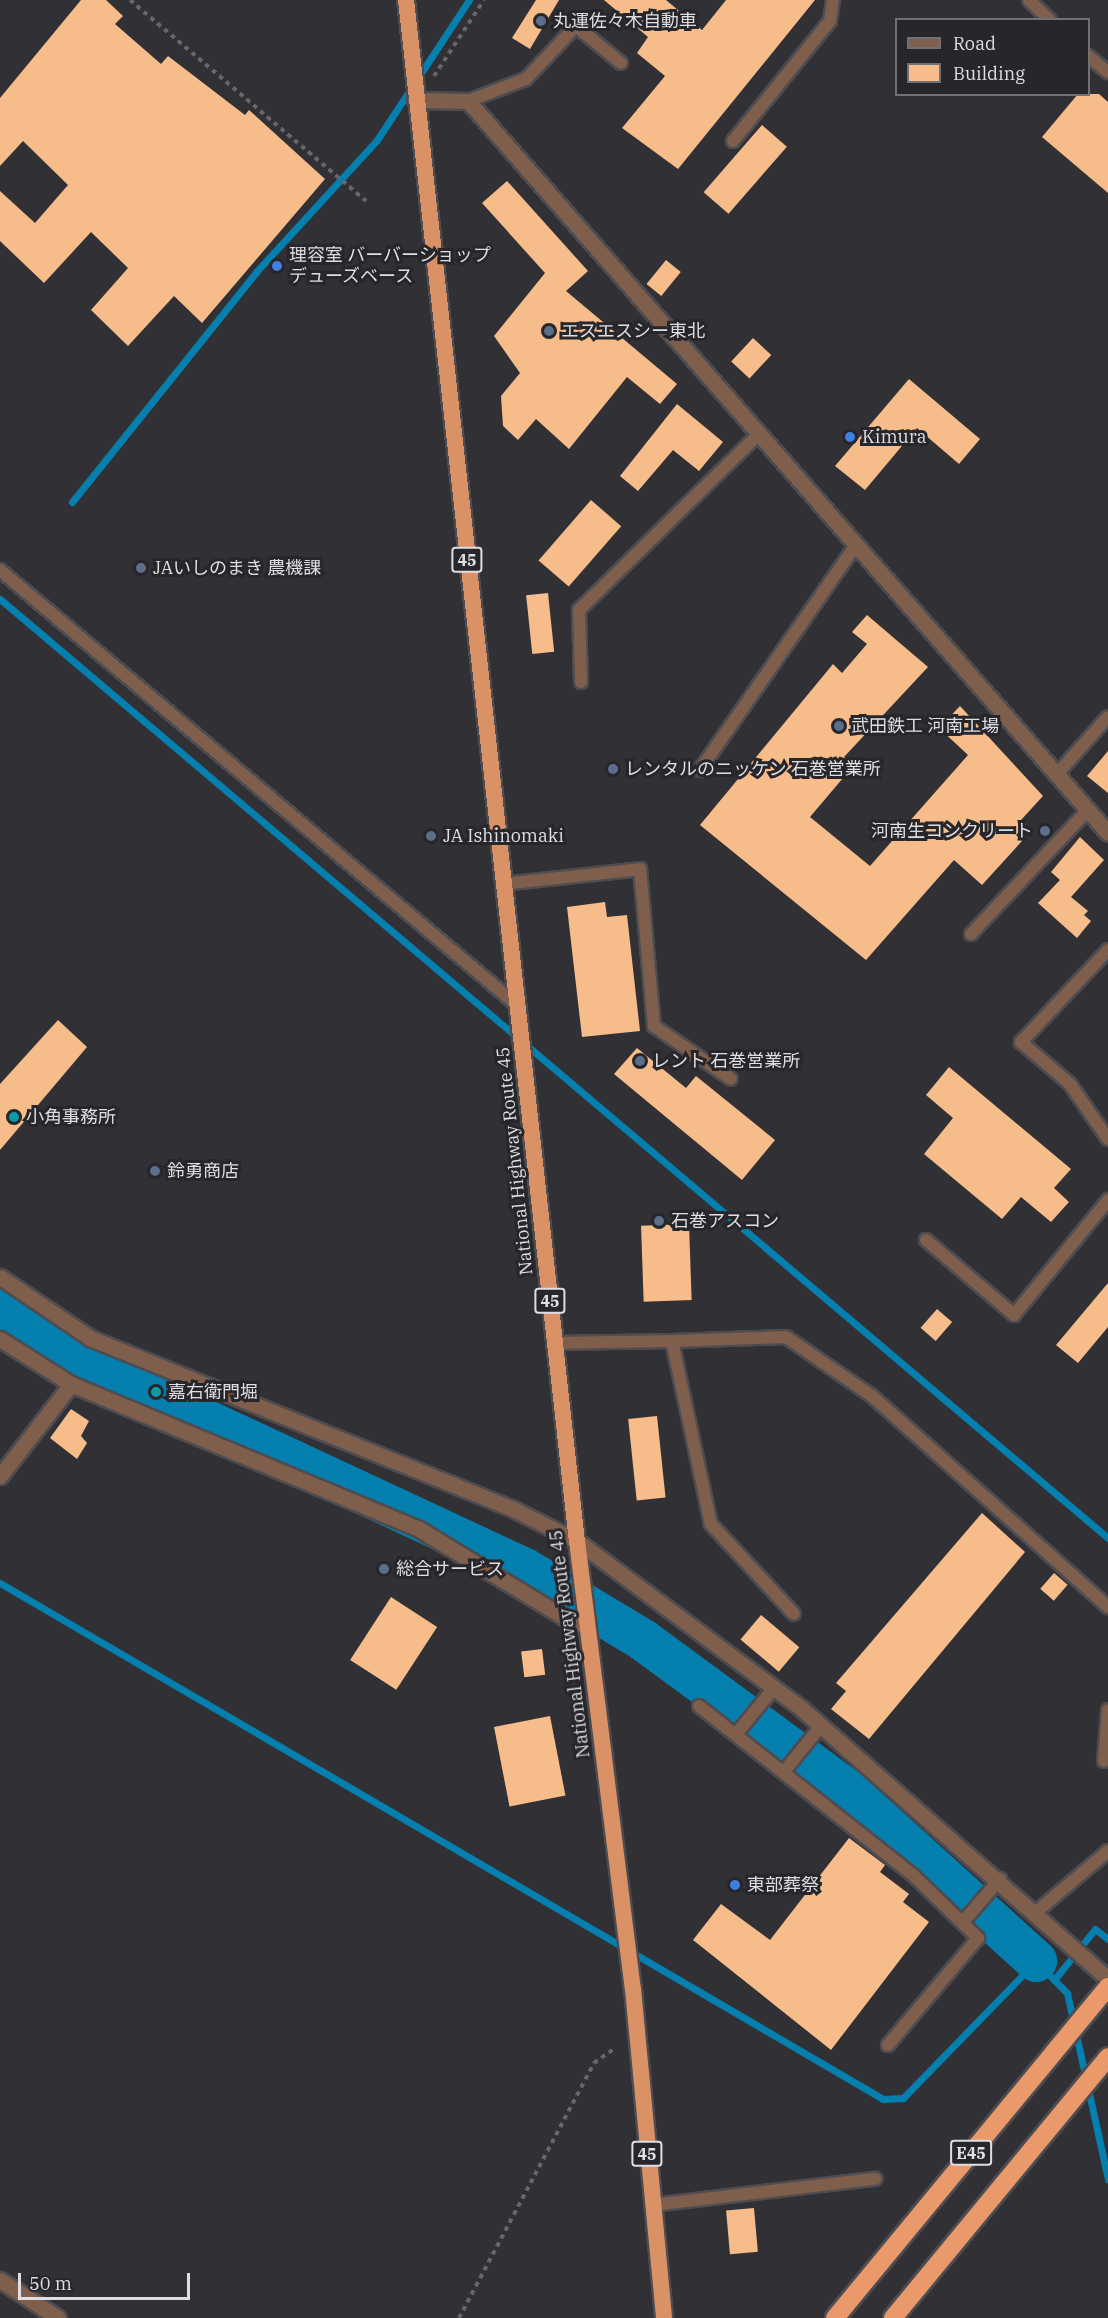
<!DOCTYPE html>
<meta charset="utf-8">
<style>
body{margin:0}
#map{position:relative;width:1108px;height:2318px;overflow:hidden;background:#313035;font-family:"IBM Plex Serif","Noto Sans JP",serif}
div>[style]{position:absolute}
.stream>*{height:7px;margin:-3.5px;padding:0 3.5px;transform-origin:3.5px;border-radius:3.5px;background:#057fae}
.river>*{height:42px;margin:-21px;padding:0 21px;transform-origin:21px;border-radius:21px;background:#057fae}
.building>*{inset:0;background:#f6bd8b;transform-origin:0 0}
.path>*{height:4px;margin-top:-2px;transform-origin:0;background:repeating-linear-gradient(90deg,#67666b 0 4.5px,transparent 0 9px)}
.roads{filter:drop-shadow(2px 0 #4d4c51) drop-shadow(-2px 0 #4d4c51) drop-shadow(0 2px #4d4c51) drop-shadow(0 -2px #4d4c51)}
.service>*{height:12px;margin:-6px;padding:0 6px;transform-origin:6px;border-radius:6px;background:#7f5e4b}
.minor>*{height:15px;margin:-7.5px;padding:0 7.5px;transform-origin:7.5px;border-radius:7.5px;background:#7f5e4b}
.trunk>*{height:16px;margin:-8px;padding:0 8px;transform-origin:8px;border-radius:8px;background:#db9166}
.motorway>*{height:18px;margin:-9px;padding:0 9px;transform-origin:9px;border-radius:9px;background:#ea996a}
.dots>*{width:16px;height:16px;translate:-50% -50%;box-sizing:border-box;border:3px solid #27262b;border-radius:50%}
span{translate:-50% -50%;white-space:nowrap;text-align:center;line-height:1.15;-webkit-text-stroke:6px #27262b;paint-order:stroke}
.shield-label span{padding:2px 4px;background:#27262b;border:2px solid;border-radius:4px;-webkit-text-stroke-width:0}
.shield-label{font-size:16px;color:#dfdee2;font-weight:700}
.poi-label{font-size:18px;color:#dfdee2}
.left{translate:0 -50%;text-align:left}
.right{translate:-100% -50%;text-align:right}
.street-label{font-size:18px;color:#dfdee2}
.legend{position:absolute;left:895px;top:18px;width:195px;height:78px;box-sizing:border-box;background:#27262b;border:2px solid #717074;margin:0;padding:8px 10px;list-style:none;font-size:18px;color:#dfdee2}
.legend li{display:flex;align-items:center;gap:12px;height:30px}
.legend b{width:30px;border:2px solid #717074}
.scale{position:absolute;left:18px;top:2273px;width:172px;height:27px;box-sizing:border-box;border:3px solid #dfdee2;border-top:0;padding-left:8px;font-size:18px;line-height:21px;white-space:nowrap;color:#dfdee2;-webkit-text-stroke:4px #27262b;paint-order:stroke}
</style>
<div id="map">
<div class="stream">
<i style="left:72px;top:502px;width:295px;rotate:-51.3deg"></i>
<i style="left:256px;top:272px;width:179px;rotate:-47.5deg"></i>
<i style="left:377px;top:140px;width:168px;rotate:-56.7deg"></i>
<i style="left:0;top:599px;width:1452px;rotate:40.28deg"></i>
<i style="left:0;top:1583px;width:1023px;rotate:30.3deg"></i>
<i style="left:883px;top:2099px;width:20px;rotate:-3deg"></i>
<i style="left:903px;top:2098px;width:191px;rotate:-45.8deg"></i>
<i style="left:1036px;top:1961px;width:45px;rotate:45.9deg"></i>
<i style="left:1067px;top:1993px;width:191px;rotate:77.6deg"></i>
<i style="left:1054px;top:1980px;width:65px;rotate:-51.2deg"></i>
<i style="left:1095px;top:1929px;width:16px;rotate:38deg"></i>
</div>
<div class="river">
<i style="left:0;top:1309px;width:97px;rotate:33.2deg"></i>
<i style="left:81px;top:1362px;width:490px;rotate:25deg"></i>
<i style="left:525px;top:1569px;width:138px;rotate:31deg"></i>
<i style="left:643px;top:1640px;width:253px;rotate:36.3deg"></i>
<i style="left:847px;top:1790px;width:255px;rotate:42.1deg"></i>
</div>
<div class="building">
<i style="clip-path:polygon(81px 0,106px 0,123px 16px,115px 24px,161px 64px,168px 56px,245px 115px,249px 110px,325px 179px,202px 323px,174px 296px,128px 346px,91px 310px,128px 268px,91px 232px,44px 283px,0 241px,0 191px,35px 223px,68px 185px,23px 141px,0 166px,0 98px)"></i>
<i style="clip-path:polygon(536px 0,559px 0,530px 49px,512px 38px)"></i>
<i style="clip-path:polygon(604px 0,666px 0,702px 30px,726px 0,815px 0,678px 169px,622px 128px,665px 76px,637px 53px,648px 37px)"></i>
<i style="clip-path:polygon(1078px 94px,1099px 94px,1108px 102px,1108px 193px,1042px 137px)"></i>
<i style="left:762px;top:125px;width:33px;height:89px;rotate:41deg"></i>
<i style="clip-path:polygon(507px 181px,588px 271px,566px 291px,677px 384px,660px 404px,627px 377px,569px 449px,536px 419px,518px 440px,503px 426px,501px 396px,520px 373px,494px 336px,545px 273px,482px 203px)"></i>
<i style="left:666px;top:260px;width:19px;height:31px;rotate:39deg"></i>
<i style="left:753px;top:338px;width:25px;height:32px;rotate:43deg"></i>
<i style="clip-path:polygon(909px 379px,980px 439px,959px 464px,917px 428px,865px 490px,835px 466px)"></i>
<i style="clip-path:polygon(677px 404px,723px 442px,699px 471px,673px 450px,638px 491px,620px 476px)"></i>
<i style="left:591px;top:500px;width:40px;height:80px;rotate:41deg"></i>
<i style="left:548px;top:593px;width:59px;height:22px;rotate:84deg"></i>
<i style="clip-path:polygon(867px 615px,928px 667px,844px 757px,854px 765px,810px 817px,870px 866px,968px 755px,939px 728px,960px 706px,1043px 796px,1021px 820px,1026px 824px,1016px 835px,1022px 841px,982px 885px,954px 860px,866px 960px,700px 825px,833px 664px,842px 673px,867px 644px,852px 632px)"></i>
<i style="clip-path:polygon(1108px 751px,1108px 793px,1087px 776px)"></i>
<i style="clip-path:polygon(1080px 837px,1104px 860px,1071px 897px,1088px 911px,1084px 915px,1091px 921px,1077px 938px,1038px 903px,1060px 880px,1051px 872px)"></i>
<i style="clip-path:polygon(605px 902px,607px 917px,627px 915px,640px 1031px,582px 1037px,567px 907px)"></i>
<i style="clip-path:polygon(58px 1020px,87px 1047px,0 1150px,0 1084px)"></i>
<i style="clip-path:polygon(637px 1048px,686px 1088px,696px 1076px,775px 1140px,742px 1180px,614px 1074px)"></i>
<i style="clip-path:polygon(949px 1067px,1071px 1169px,1054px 1188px,1069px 1202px,1051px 1222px,1021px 1197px,1002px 1219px,924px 1154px,953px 1118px,926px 1095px)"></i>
<i style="left:689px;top:1224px;width:76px;height:48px;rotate:88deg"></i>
<i style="clip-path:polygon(1108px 1283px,1108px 1327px,1078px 1363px,1056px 1345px)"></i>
<i style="left:937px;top:1309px;width:20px;height:25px;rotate:41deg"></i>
<i style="clip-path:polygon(71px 1409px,89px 1421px,81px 1436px,87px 1443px,77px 1459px,50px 1438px)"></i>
<i style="left:657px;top:1416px;width:82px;height:29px;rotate:84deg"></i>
<i style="clip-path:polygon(982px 1513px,1025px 1552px,869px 1739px,831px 1709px,846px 1691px,836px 1683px)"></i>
<i style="left:1054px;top:1573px;width:18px;height:21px;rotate:41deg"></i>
<i style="left:391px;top:1597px;width:55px;height:75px;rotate:33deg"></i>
<i style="left:761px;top:1615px;width:50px;height:32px;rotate:40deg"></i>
<i style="left:542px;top:1649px;width:26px;height:21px;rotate:83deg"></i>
<i style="left:550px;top:1716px;width:81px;height:57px;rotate:79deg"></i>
<i style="clip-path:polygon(849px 1838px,885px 1865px,880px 1872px,909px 1894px,903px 1902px,929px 1922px,831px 2050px,693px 1940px,721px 1904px,770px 1940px)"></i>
<i style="left:754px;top:2208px;width:44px;height:28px;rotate:85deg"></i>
</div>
<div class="path">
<i style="left:130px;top:0;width:310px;rotate:40.4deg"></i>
<i style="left:434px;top:76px;width:91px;rotate:-56.7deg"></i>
<i style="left:459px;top:2318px;width:289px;rotate:-62.1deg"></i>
<i style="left:594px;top:2063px;width:24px;rotate:-35deg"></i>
</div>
<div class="roads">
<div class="service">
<i style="left:1029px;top:0;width:29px;rotate:44deg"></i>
<i style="left:1088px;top:56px;width:26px;rotate:39deg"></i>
<i style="left:468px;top:101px;width:62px;rotate:-20.8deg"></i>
<i style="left:526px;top:79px;width:73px;rotate:-46.7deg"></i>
<i style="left:576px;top:26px;width:58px;rotate:39.4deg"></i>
<i style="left:733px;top:141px;width:154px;rotate:-51.1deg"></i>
<i style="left:830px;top:21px;width:21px;rotate:-82deg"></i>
<i style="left:0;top:570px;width:676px;rotate:40.08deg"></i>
<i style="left:581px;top:682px;width:72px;rotate:-91.6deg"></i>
<i style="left:579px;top:610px;width:252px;rotate:-44.4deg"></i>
<i style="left:700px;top:770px;width:274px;rotate:-55.3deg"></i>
<i style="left:1057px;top:774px;width:76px;rotate:-48.2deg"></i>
<i style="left:503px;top:884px;width:138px;rotate:-6.2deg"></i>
<i style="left:640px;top:869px;width:158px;rotate:84.9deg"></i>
<i style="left:654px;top:1026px;width:93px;rotate:34.5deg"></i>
<i style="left:971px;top:934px;width:170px;rotate:-46.7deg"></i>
<i style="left:1108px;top:950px;width:127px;rotate:133.4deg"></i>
<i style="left:1021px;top:1042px;width:65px;rotate:40.6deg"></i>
<i style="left:1070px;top:1084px;width:67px;rotate:55.4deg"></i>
<i style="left:926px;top:1240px;width:116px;rotate:40.4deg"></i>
<i style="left:1014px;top:1315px;width:149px;rotate:-50.7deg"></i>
<i style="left:672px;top:1341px;width:114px;rotate:-2deg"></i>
<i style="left:786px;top:1337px;width:104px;rotate:34.5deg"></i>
<i style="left:872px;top:1396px;width:317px;rotate:41.8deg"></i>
<i style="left:555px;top:1343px;width:117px;rotate:-1deg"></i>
<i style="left:672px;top:1341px;width:187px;rotate:78deg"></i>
<i style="left:711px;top:1524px;width:122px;rotate:47.3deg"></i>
<i style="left:699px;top:1706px;width:273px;rotate:38.3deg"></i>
<i style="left:913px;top:1875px;width:91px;rotate:44.1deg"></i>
<i style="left:978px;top:1938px;width:140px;rotate:130.1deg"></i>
<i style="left:737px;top:1733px;width:58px;rotate:-50.6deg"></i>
<i style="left:1104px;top:1761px;width:51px;rotate:-85.5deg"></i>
<i style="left:786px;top:1769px;width:55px;rotate:-50.9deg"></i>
<i style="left:1035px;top:1913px;width:96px;rotate:-40.3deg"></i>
<i style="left:963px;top:1922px;width:57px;rotate:-49.3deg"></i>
<i style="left:652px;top:2205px;width:225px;rotate:-6.7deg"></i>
</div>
<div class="minor">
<i style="left:415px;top:100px;width:53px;rotate:1.1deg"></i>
<i style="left:468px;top:101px;width:972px;rotate:48.84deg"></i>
<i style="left:0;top:1277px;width:109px;rotate:34.1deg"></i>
<i style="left:90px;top:1338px;width:458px;rotate:22deg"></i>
<i style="left:515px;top:1510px;width:69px;rotate:26.6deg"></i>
<i style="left:577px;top:1541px;width:281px;rotate:36.7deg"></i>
<i style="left:802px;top:1709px;width:408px;rotate:41.4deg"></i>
<i style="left:0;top:1339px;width:84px;rotate:32.4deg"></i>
<i style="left:71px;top:1384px;width:377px;rotate:22.6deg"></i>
<i style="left:419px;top:1529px;width:173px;rotate:31.3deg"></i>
<i style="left:567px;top:1619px;width:21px;rotate:19deg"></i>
<i style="left:0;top:1476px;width:116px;rotate:-52.3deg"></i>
<i style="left:0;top:2280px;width:69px;rotate:33.2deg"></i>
</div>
<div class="trunk">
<i style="left:406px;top:0;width:1550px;rotate:83.67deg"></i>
<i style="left:577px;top:1541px;width:451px;rotate:82.9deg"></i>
<i style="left:633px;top:1989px;width:330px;rotate:84.6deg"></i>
</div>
<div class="motorway">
<i style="left:835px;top:2318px;width:429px;rotate:-50.5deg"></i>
<i style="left:893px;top:2318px;width:338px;rotate:-50.5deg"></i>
</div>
</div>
<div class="dots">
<i style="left:541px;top:21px;background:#5c6f8a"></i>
<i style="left:277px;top:266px;background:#3f7fe0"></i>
<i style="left:549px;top:331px;background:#5c6f8a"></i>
<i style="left:850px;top:437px;background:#3f7fe0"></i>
<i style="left:141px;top:568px;background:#5c6f8a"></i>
<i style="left:839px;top:726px;background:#5c6f8a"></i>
<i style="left:613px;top:769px;background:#5c6f8a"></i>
<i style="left:1045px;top:831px;background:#5c6f8a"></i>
<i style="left:431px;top:836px;background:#5c6f8a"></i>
<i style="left:640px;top:1061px;background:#5c6f8a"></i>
<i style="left:14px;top:1117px;background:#0f9aa8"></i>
<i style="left:155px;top:1171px;background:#5c6f8a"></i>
<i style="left:659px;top:1221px;background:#5c6f8a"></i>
<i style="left:156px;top:1392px;background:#0f9aa8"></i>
<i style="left:384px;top:1569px;background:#5c6f8a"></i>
<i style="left:735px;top:1885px;background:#3f7fe0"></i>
</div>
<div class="shield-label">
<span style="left:467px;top:560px">45</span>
<span style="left:550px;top:1301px">45</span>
<span style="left:971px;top:2153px">E45</span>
<span style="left:647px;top:2154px">45</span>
</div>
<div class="poi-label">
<span class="left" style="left:553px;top:21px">丸運佐々木自動車</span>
<span class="left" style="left:289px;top:266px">理容室 バーバーショップ<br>デューズベース</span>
<span class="left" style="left:561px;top:331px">エスエスシー東北</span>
<span class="left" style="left:862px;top:437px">Kimura</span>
<span class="left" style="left:153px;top:568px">JAいしのまき 農機課</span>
<span class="left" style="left:851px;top:726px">武田鉄工 河南工場</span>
<span class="left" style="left:625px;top:769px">レンタルのニッケン 石巻営業所</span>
<span class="right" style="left:1033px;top:831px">河南生コンクリート</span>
<span class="left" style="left:443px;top:836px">JA Ishinomaki</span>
<span class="left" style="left:652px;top:1061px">レント 石巻営業所</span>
<span class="left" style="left:26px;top:1117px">小角事務所</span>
<span class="left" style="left:167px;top:1171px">鈴勇商店</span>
<span class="left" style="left:671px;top:1221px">石巻アスコン</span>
<span class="left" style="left:168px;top:1392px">嘉右衛門堀</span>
<span class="left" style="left:396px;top:1569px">総合サービス</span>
<span class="left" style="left:747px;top:1885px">東部葬祭</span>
</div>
<div class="street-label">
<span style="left:515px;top:1161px;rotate:-96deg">National Highway Route 45</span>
<span style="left:570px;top:1644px;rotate:-97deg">National Highway Route 45</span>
</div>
<ul class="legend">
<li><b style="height:8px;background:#7f5e4b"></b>Road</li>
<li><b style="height:16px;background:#f6bd8b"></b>Building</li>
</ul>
<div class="scale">50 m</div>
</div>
